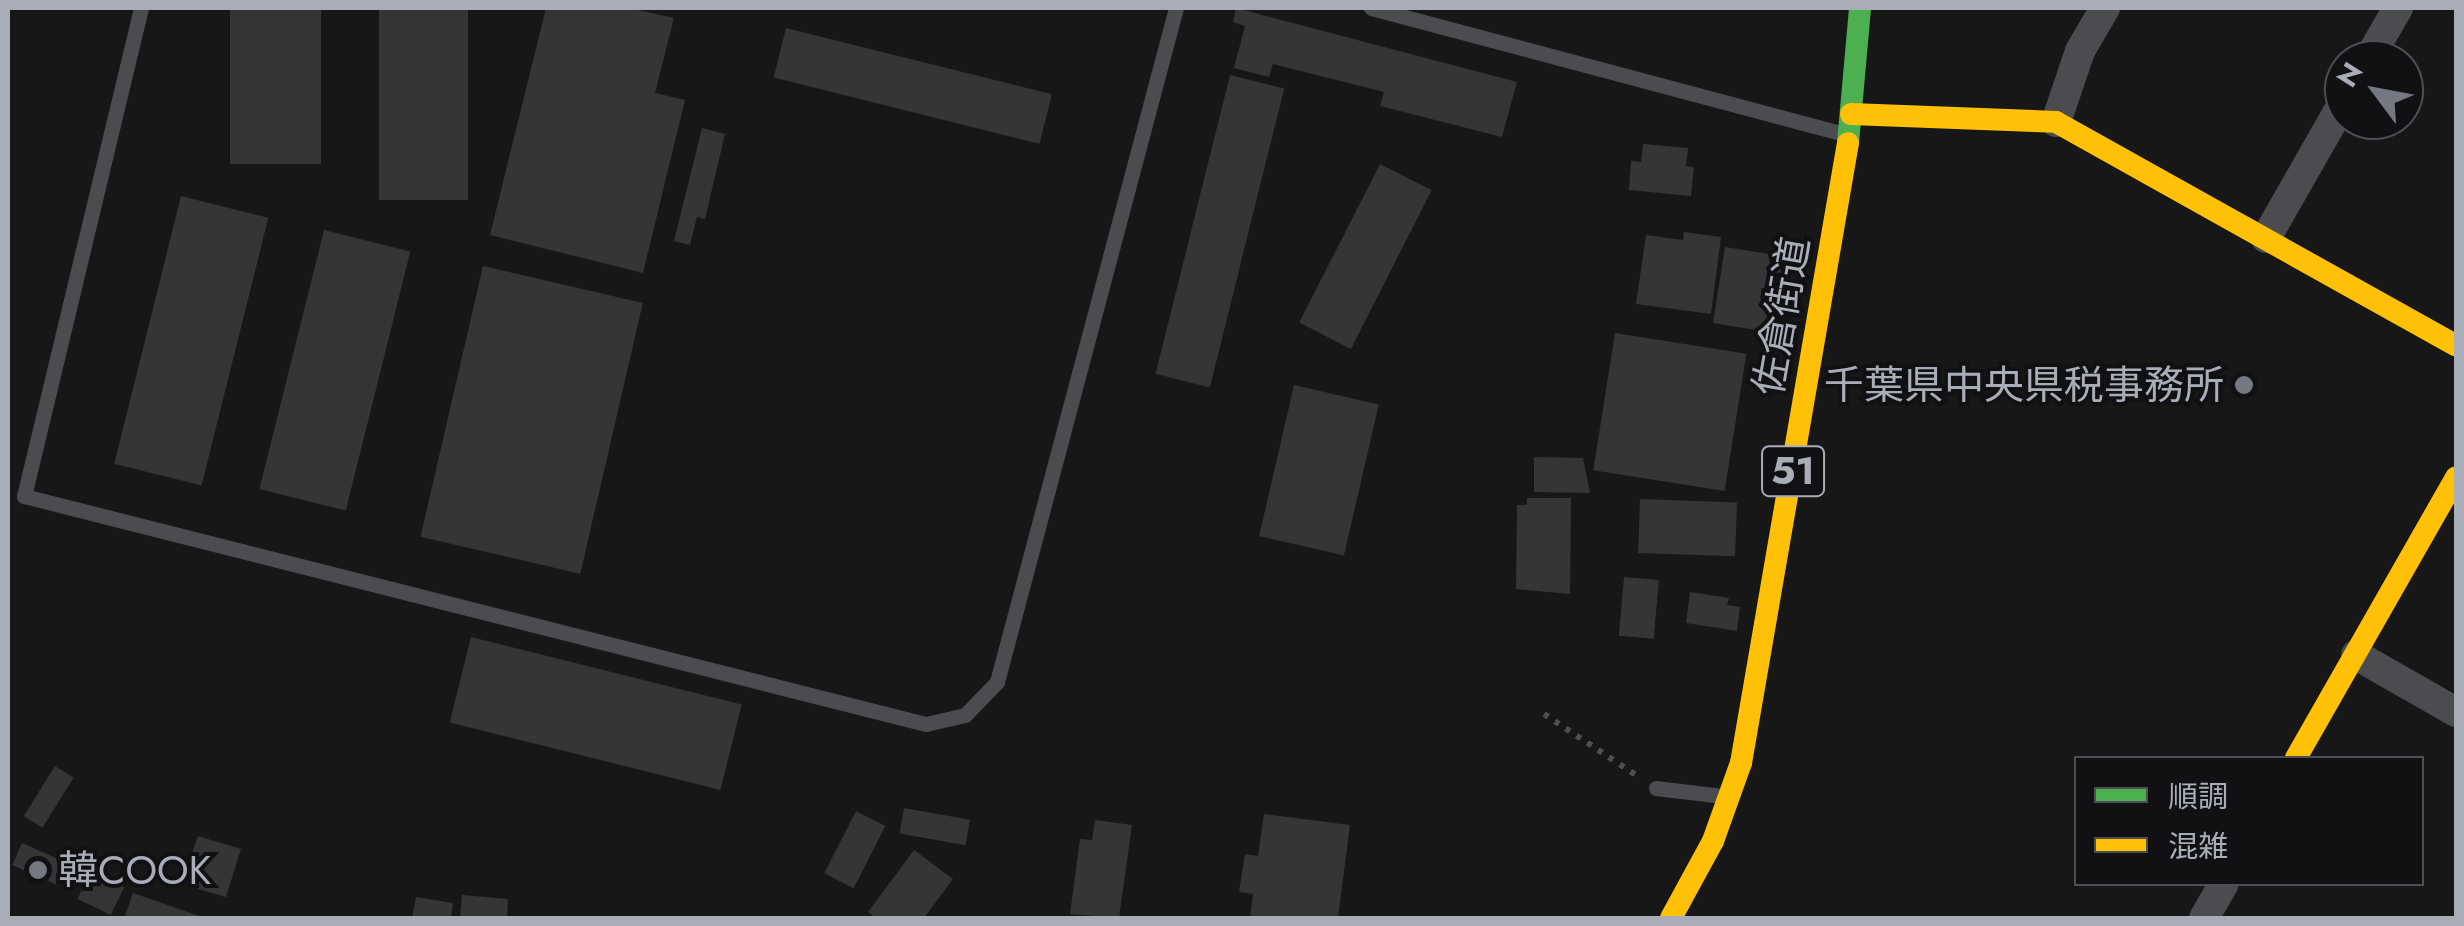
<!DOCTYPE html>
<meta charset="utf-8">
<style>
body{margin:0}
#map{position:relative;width:2464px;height:926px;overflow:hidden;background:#171717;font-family:Jost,"Noto Sans JP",sans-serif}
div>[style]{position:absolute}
.building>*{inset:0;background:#353536;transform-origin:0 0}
.path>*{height:6px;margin-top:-3px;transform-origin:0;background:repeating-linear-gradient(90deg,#4d4e52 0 5px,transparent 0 13px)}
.lane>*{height:15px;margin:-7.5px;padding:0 7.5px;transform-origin:7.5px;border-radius:7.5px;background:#4b4c50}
.street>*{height:30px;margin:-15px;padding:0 15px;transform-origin:15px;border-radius:15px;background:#4b4c50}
.fast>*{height:22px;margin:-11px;padding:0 11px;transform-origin:11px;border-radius:11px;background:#4caf50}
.slow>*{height:22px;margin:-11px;padding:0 11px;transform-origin:11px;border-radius:11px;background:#ffc107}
.dots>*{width:28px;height:28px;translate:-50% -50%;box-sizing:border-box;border:5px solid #111113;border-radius:50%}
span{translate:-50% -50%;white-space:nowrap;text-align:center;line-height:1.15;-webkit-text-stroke:8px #111113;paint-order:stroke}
.shield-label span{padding:2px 8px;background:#111113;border:2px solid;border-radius:8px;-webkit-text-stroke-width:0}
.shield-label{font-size:38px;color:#a8adb8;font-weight:700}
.street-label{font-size:40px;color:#a8adb8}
.poi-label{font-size:40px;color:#a8adb8}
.right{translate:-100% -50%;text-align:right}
.left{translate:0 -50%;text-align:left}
.frame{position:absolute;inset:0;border:10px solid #a8adb8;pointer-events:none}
.legend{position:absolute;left:2074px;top:756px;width:350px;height:130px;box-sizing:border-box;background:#111113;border:2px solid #4d4f55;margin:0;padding:12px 18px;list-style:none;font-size:30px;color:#a8adb8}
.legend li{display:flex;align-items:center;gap:20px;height:50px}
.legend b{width:50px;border:2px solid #4d4f55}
.north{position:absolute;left:2324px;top:40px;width:100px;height:100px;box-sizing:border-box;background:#111113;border:2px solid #4d4f55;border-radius:50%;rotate:302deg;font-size:28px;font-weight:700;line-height:40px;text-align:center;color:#a8adb8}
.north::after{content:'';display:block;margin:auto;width:35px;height:45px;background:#757880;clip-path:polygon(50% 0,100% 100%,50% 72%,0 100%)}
</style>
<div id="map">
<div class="building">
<i style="left:230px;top:8px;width:91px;height:156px"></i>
<i style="left:379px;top:8px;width:89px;height:192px"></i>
<i style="clip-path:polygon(546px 8px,629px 8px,674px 18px,655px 93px,685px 100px,643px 273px,490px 235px)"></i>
<i style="clip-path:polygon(1236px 8px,1517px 82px,1502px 137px,1380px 106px,1384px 92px,1273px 64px,1269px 77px,1234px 68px,1245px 26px,1233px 22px)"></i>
<i style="left:786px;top:28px;width:274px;height:51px;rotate:14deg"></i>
<i style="left:1230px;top:75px;width:56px;height:308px;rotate:14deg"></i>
<i style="clip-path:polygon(702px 128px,725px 134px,705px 219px,697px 217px,690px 245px,674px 241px)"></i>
<i style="clip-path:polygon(1643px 144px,1688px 148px,1686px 166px,1694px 167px,1691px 196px,1629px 190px,1631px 161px,1641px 162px)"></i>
<i style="left:1380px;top:164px;width:58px;height:178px;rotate:27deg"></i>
<i style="left:181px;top:196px;width:90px;height:276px;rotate:14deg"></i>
<i style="left:324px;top:230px;width:89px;height:267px;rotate:14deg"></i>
<i style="clip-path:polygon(1684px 232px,1721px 237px,1711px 314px,1636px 304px,1646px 235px,1683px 240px)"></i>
<i style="left:1725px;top:247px;width:66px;height:77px;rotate:9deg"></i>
<i style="left:483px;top:266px;width:164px;height:278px;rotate:13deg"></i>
<i style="left:1615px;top:333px;width:133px;height:139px;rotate:9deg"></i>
<i style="left:1294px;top:385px;width:87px;height:155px;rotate:13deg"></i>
<i style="clip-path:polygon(1534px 457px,1583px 458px,1590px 493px,1534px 492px)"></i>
<i style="clip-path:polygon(1527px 498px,1571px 498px,1570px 594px,1516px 589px,1517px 505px,1527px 505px)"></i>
<i style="left:1640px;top:499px;width:97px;height:54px;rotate:2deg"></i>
<i style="left:1624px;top:577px;width:35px;height:59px;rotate:5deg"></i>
<i style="clip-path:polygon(1690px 592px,1729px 598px,1727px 605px,1740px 607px,1737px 631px,1686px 623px)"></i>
<i style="left:471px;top:637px;width:279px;height:88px;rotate:14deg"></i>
<i style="left:55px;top:766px;width:22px;height:59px;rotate:32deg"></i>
<i style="left:904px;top:808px;width:67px;height:26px;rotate:10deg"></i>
<i style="left:856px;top:811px;width:33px;height:70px;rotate:27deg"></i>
<i style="clip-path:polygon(1264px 814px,1350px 825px,1338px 918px,1250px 918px,1253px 894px,1239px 892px,1245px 854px,1258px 856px)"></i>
<i style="clip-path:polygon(1095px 820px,1132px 825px,1119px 918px,1070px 914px,1080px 839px,1092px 840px)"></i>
<i style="clip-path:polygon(198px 836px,241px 849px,226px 897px,198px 889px,203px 857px,192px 853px)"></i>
<i style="left:22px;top:843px;width:48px;height:24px;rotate:24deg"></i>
<i style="clip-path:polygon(914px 850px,953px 879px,924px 918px,876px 918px,868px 912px)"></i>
<i style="left:91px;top:871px;width:37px;height:31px;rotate:26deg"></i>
<i style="clip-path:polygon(133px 893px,205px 918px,125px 916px)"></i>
<i style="clip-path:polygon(462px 895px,508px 899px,507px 918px,460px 918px)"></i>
<i style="clip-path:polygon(416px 897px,453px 903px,451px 918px,412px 918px)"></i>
</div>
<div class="path">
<i style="left:1544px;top:714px;width:114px;rotate:33.6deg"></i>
</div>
<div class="lane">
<i style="left:141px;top:8px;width:502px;rotate:103.48deg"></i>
<i style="left:24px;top:496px;width:930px;rotate:14.19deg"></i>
<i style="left:926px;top:724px;width:40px;rotate:-13deg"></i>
<i style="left:965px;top:715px;width:46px;rotate:-45.9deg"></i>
<i style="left:997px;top:682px;width:697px;rotate:-75.13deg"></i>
<i style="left:1371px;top:8px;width:485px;rotate:14.9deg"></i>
<i style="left:1656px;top:788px;width:66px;rotate:6.9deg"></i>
</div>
<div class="street">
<i style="left:2368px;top:60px;width:60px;rotate:-60deg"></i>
<i style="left:2056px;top:122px;width:75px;rotate:-71.3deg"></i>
<i style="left:2080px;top:51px;width:50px;rotate:-59.8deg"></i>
<i style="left:2266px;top:238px;width:158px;rotate:-60.3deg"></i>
<i style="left:2356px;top:655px;width:115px;rotate:29.7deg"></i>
<i style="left:2204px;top:918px;width:39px;rotate:-60deg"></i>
</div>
<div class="fast">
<i style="left:1848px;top:143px;width:136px;rotate:-84.9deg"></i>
</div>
<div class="slow">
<i style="left:1851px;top:114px;width:205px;rotate:2.2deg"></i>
<i style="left:2056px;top:122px;width:458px;rotate:29.2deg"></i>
<i style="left:2296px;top:758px;width:323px;rotate:-60.3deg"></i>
<i style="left:1671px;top:918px;width:88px;rotate:-61.4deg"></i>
<i style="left:1713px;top:841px;width:83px;rotate:-70.3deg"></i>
<i style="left:1741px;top:763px;width:629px;rotate:-80.21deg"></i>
</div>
<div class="dots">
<i style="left:2244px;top:385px;background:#757880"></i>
<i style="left:38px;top:870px;background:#757880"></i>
</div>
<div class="shield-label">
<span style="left:1793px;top:471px">51</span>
</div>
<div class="street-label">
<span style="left:1781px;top:316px;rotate:-80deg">佐倉街道</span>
</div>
<div class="poi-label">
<span class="right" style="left:2224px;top:385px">千葉県中央県税事務所</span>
<span class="left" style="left:58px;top:870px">韓COOK</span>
</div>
<div class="frame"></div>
<ul class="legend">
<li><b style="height:12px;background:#4caf50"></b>順調</li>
<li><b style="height:12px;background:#ffc107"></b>混雑</li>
</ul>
<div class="north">N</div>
</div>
